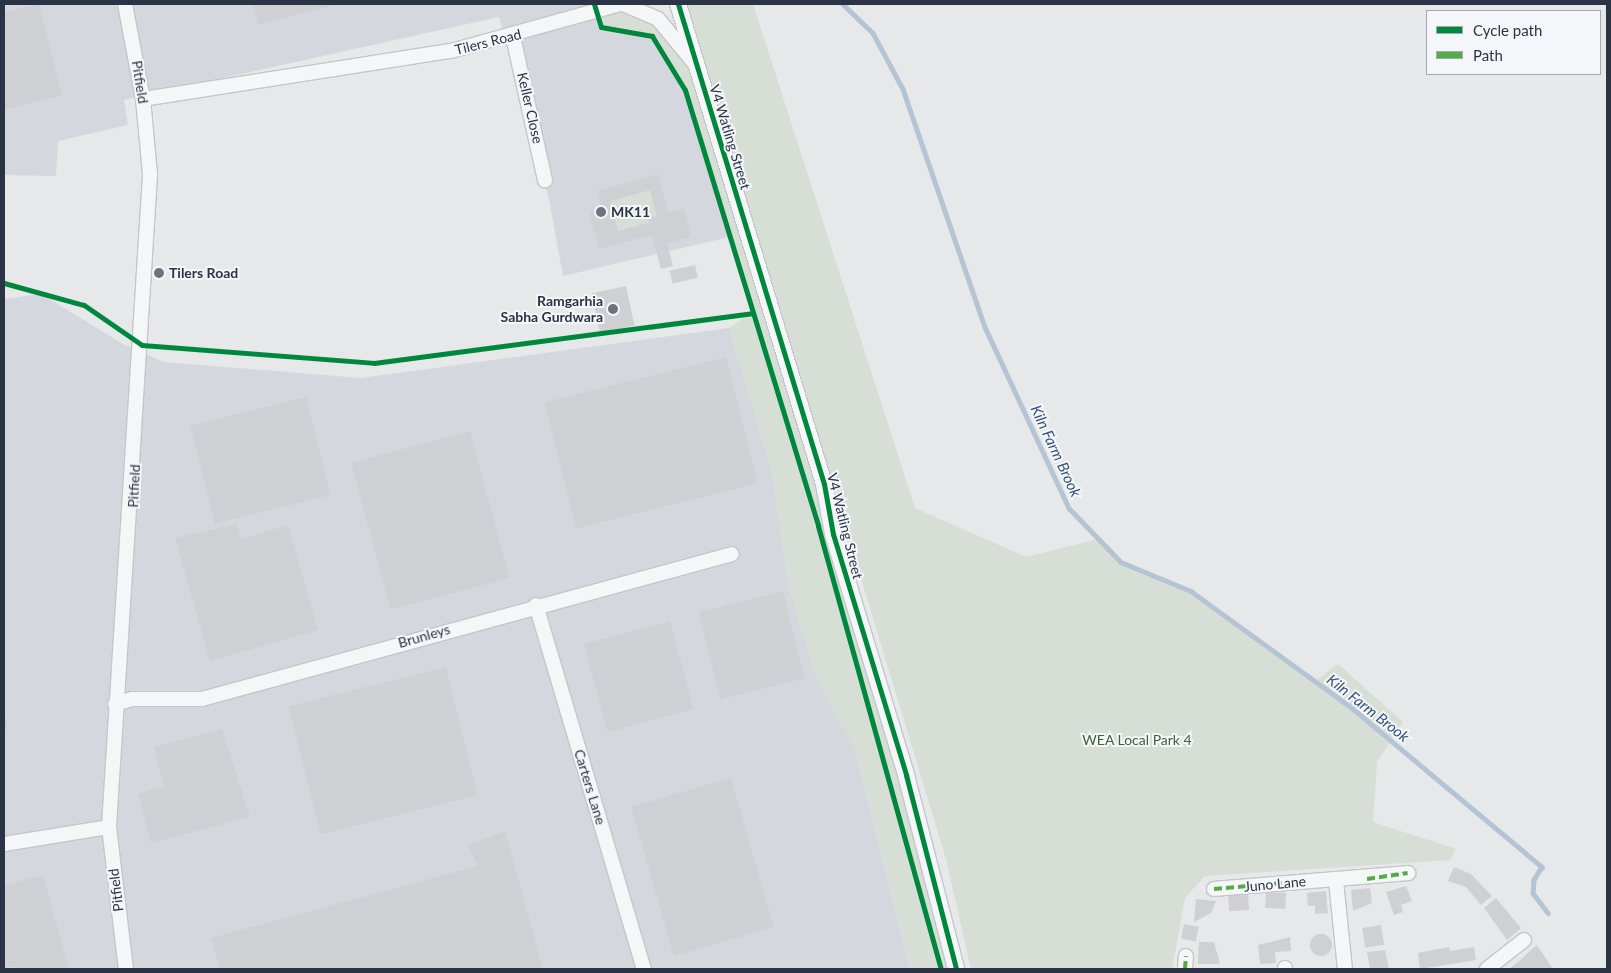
<!DOCTYPE html>
<style>
body{margin:0}
#map{position:relative;width:1611px;height:973px;overflow:hidden;background:#e6e8ea;font-family:Lato,sans-serif}
div>[style]{position:absolute}
.built>*{inset:0;background:#d4d7dd}
.green>*{inset:0;background:#d6ded6}
.stream>*{height:4.5px;margin:-2.25px;padding:0 2.25px;transform-origin:2.25px;border-radius:2.25px;background:#b4c4d5}
.building>*{inset:0;background:#ced0d3;transform-origin:0 0}
.round{border-radius:50%}
.roads{filter:drop-shadow(1px 0 #c4c6c8) drop-shadow(-1px 0 #c4c6c8) drop-shadow(0 1px #c4c6c8) drop-shadow(0 -1px #c4c6c8)}
.minor>*{height:14px;margin:-7px;padding:0 7px;transform-origin:7px;border-radius:7px;background:#f5f6f7}
.tertiary>*{height:16px;margin:-8px;padding:0 8px;transform-origin:8px;border-radius:8px;background:#f5f6f7}
.quiet>*{height:4px;margin-top:-2px;transform-origin:0;background:repeating-linear-gradient(90deg,#54ac47 0 8px,transparent 0 12px)}
.cycleway>*{height:5px;margin:-2.5px;padding:0 2.5px;transform-origin:2.5px;border-radius:2.5px;background:#00873e}
.dots>*{width:14px;height:14px;translate:-50% -50%;box-sizing:border-box;border:2px solid #f4f6f9;border-radius:50%}
span{translate:-50% -50%;white-space:nowrap;text-align:center;line-height:1.15;-webkit-text-stroke:4px #f4f6f9;paint-order:stroke}
.street-label{font-size:14px;color:#2b3445}
.poi-label{font-size:14px;color:#2b3445;font-weight:700}
.left{translate:0 -50%;text-align:left}
.right{translate:-100% -50%;text-align:right}
.park-label{font-size:14px;color:#3f6138}
.water-label{font-size:15px;color:#34527a;font-style:italic}
.frame{position:absolute;inset:0;border:5px solid #2b3445;pointer-events:none}
.legend{position:absolute;left:1426px;top:10px;width:175px;height:65px;box-sizing:border-box;background:#f4f6f9;border:1px solid #a4a8b1;margin:0;padding:6px 9px;list-style:none;font-size:15px;color:#2b3445}
.legend li{display:flex;align-items:center;gap:10px;height:25px}
.legend b{width:25px;border:1px solid #a4a8b1}
</style>
<div id="map">
<div class="built">
<i style="clip-path:polygon(4px 4px,594px 4px,601px 27px,638px 31px,662px 47px,685px 90px,729px 237px,563px 276px,549px 199px,499px 17px,124px 100px,128px 125px,58px 141px,56px 176px,4px 175px)"></i>
<i style="clip-path:polygon(41px 294px,125px 345px,164px 362px,361px 378px,729px 328px,856px 753px,910px 969px,4px 969px,4px 299px)"></i>
</div>
<div class="green">
<i style="clip-path:polygon(621px 4px,658px 19px,696px 65px,956px 969px,910px 969px,856px 753px,814px 673px,788px 585px,772px 476px,729px 328px,752px 313px,685px 90px,652px 36px,601px 27px,597px 11px)"></i>
<i style="clip-path:polygon(687px 4px,753px 4px,915px 508px,1026px 557px,1098px 539px,1121px 562px,1191px 591px,1315px 681px,1338px 664px,1403px 722px,1377px 762px,1373px 822px,1456px 849px,1450px 860px,1205px 876px,1185px 898px,1172px 969px,971px 969px,946px 859px)"></i>
<i style="clip-path:polygon(650px 190px,657px 216px,648px 218px,649px 223px,618px 231px,610px 201px)"></i>
</div>
<div class="stream">
<i style="left:843px;top:4px;width:42px;rotate:44deg"></i>
<i style="left:873px;top:33px;width:64px;rotate:61.8deg"></i>
<i style="left:903px;top:89px;width:252px;rotate:71deg"></i>
<i style="left:985px;top:327px;width:200px;rotate:65.1deg"></i>
<i style="left:1069px;top:508px;width:75px;rotate:46.1deg"></i>
<i style="left:1121px;top:562px;width:76px;rotate:22.5deg"></i>
<i style="left:1191px;top:591px;width:199px;rotate:36deg"></i>
<i style="left:1352px;top:708px;width:248px;rotate:39.9deg"></i>
<i style="left:1542px;top:867px;width:15px;rotate:122deg"></i>
<i style="left:1534px;top:880px;width:13px;rotate:94deg"></i>
<i style="left:1533px;top:893px;width:25px;rotate:53deg"></i>
</div>
<div class="building">
<i style="clip-path:polygon(39px 4px,62px 95px,4px 110px,4px 12px)"></i>
<i style="clip-path:polygon(253px 4px,337px 4px,258px 25px)"></i>
<i style="clip-path:polygon(evenodd,658px 174px,668px 213px,684px 209px,691px 237px,667px 243px,673px 266px,661px 269px,652px 235px,599px 249px,589px 211px,602px 208px,597px 191px,658px 174px,650px 190px,657px 216px,648px 218px,649px 223px,618px 231px,610px 201px,650px 190px)"></i>
<i style="left:695px;top:265px;width:13px;height:26px;rotate:77deg"></i>
<i style="left:626px;top:286px;width:40px;height:35px;rotate:78deg"></i>
<i style="left:726px;top:357px;width:130px;height:187px;rotate:76deg"></i>
<i style="left:306px;top:397px;width:101px;height:119px;rotate:76deg"></i>
<i style="left:470px;top:431px;width:152px;height:123px;rotate:75deg"></i>
<i style="clip-path:polygon(237px 524px,241px 539px,288px 525px,318px 630px,210px 661px,175px 538px)"></i>
<i style="left:783px;top:591px;width:90px;height:87px;rotate:76deg"></i>
<i style="left:670px;top:621px;width:91px;height:89px;rotate:75deg"></i>
<i style="left:446px;top:667px;width:132px;height:162px;rotate:76deg"></i>
<i style="clip-path:polygon(4px 714px,8px 729px,4px 730px)"></i>
<i style="clip-path:polygon(222px 729px,250px 817px,151px 843px,138px 794px,164px 786px,154px 747px)"></i>
<i style="left:731px;top:778px;width:155px;height:104px;rotate:74deg"></i>
<i style="clip-path:polygon(505px 831px,543px 969px,220px 969px,211px 938px,478px 866px,468px 845px)"></i>
<i style="clip-path:polygon(1454px 867px,1471px 874px,1492px 896px,1481px 905px,1466px 887px,1448px 881px)"></i>
<i style="clip-path:polygon(43px 875px,69px 969px,4px 967px,4px 886px)"></i>
<i style="clip-path:polygon(1406px 886px,1412px 901px,1401px 905px,1403px 912px,1394px 915px,1386px 892px)"></i>
<i style="clip-path:polygon(1370px 888px,1372px 903px,1353px 911px,1351px 890px)"></i>
<i style="clip-path:polygon(1326px 891px,1328px 913px,1315px 914px,1315px 906px,1308px 906px,1307px 893px)"></i>
<i style="left:1266px;top:892px;width:20px;height:16px;rotate:3deg"></i>
<i style="left:1248px;top:894px;width:16px;height:20px;rotate:86deg"></i>
<i style="clip-path:polygon(1496px 898px,1521px 928px,1507px 940px,1484px 908px)"></i>
<i style="clip-path:polygon(1196px 899px,1216px 901px,1211px 913px,1194px 922px)"></i>
<i style="left:1184px;top:924px;width:15px;height:15px;rotate:11deg"></i>
<i style="left:1381px;top:925px;width:20px;height:19px;rotate:81deg"></i>
<i class="round" style="left:1310px;top:934px;width:22px;height:22px"></i>
<i style="clip-path:polygon(1290px 937px,1291px 951px,1275px 952px,1276px 963px,1260px 964px,1258px 945px)"></i>
<i style="clip-path:polygon(1199px 942px,1214px 942px,1220px 964px,1198px 964px)"></i>
<i style="clip-path:polygon(1537px 945px,1553px 969px,1509px 969px,1519px 961px)"></i>
<i style="clip-path:polygon(1449px 947px,1450px 951px,1474px 947px,1476px 960px,1420px 969px,1418px 953px)"></i>
<i style="clip-path:polygon(1385px 950px,1389px 969px,1370px 969px,1367px 952px)"></i>
</div>
<div class="roads">
<div class="minor">
<i style="left:125px;top:4px;width:97px;rotate:79.3deg"></i>
<i style="left:143px;top:99px;width:76px;rotate:84.7deg"></i>
<i style="left:150px;top:175px;width:653px;rotate:93.6deg"></i>
<i style="left:109px;top:827px;width:143px;rotate:83.2deg"></i>
<i style="left:623px;top:4px;width:38px;rotate:23deg"></i>
<i style="left:658px;top:19px;width:60px;rotate:50.4deg"></i>
<i style="left:513px;top:37px;width:147px;rotate:77.4deg"></i>
<i style="left:143px;top:99px;width:312px;rotate:-8.9deg"></i>
<i style="left:451px;top:51px;width:176px;rotate:-15.5deg"></i>
<i style="left:536px;top:605px;width:380px;rotate:73.5deg"></i>
<i style="left:115px;top:704px;width:18px;rotate:-16deg"></i>
<i style="left:132px;top:699px;width:70px"></i>
<i style="left:202px;top:699px;width:549px;rotate:-15.3deg"></i>
<i style="left:4px;top:844px;width:106px;rotate:-9.2deg"></i>
<i style="left:1336px;top:881px;width:88px;rotate:84.2deg"></i>
<i style="left:1214px;top:889px;width:195px;rotate:-4.7deg"></i>
<i style="left:1285px;top:968px;width:1px;rotate:90deg"></i>
<i style="left:1185px;top:969px;width:13px;rotate:-86deg"></i>
<i style="left:1487px;top:969px;width:47px;rotate:-38.1deg"></i>
</div>
<div class="tertiary">
<i style="left:678px;top:4px;width:502px;rotate:73.08deg"></i>
<i style="left:824px;top:484px;width:51px;rotate:79.8deg"></i>
<i style="left:833px;top:534px;width:252px;rotate:73.1deg"></i>
<i style="left:906px;top:775px;width:200px;rotate:75.5deg"></i>
</div>
</div>
<div class="quiet">
<i style="left:1367px;top:879px;width:41px;rotate:-8.3deg"></i>
<i style="left:1214px;top:889px;width:93px;rotate:-4.9deg"></i>
<i style="left:1185px;top:969px;width:13px;rotate:-86deg"></i>
</div>
<div class="cycleway">
<i style="left:594px;top:4px;width:24px;rotate:73deg"></i>
<i style="left:601px;top:27px;width:52px;rotate:10deg"></i>
<i style="left:652px;top:36px;width:63px;rotate:58.6deg"></i>
<i style="left:685px;top:90px;width:456px;rotate:73deg"></i>
<i style="left:818px;top:526px;width:460px;rotate:74.5deg"></i>
<i style="left:678px;top:4px;width:502px;rotate:73.08deg"></i>
<i style="left:824px;top:484px;width:51px;rotate:79.8deg"></i>
<i style="left:833px;top:534px;width:252px;rotate:73.1deg"></i>
<i style="left:906px;top:775px;width:200px;rotate:75.5deg"></i>
<i style="left:4px;top:283px;width:83px;rotate:15.4deg"></i>
<i style="left:84px;top:305px;width:70px;rotate:34.6deg"></i>
<i style="left:142px;top:345px;width:233px;rotate:4.4deg"></i>
<i style="left:374px;top:363px;width:381px;rotate:-7.5deg"></i>
</div>
<div class="dots">
<i style="left:601px;top:212px;background:#6c737f"></i>
<i style="left:159px;top:273px;background:#6c737f"></i>
<i style="left:613px;top:309px;background:#6c737f"></i>
</div>
<div class="street-label">
<span style="left:488px;top:42px;rotate:-14deg">Tilers Road</span>
<span style="left:140px;top:82px;rotate:81deg">Pitfield</span>
<span style="left:530px;top:108px;rotate:77deg">Keller Close</span>
<span style="left:730px;top:137px;rotate:73deg">V4 Watling Street</span>
<span style="left:134px;top:486px;rotate:-87deg">Pitfield</span>
<span style="left:845px;top:526px;rotate:76deg">V4 Watling Street</span>
<span style="left:424px;top:636px;rotate:-16deg">Brunleys</span>
<span style="left:590px;top:787px;rotate:73deg">Carters Lane</span>
<span style="left:1275px;top:884px;rotate:-5deg">Juno Lane</span>
<span style="left:116px;top:890px;rotate:-97deg">Pitfield</span>
</div>
<div class="poi-label">
<span class="left" style="left:611px;top:212px">MK11</span>
<span class="left" style="left:169px;top:273px">Tilers Road</span>
<span class="right" style="left:603px;top:309px">Ramgarhia<br>Sabha Gurdwara</span>
</div>
<div class="park-label">
<span style="left:1137px;top:740px">WEA Local Park 4</span>
</div>
<div class="water-label">
<span style="left:1056px;top:451px;rotate:65deg">Kiln Farm Brook</span>
<span style="left:1368px;top:708px;rotate:38deg">Kiln Farm Brook</span>
</div>
<div class="frame"></div>
<ul class="legend">
<li><b style="height:6px;background:#00873e"></b>Cycle path</li>
<li><b style="height:6px;background:#54ac47"></b>Path</li>
</ul>
</div>
